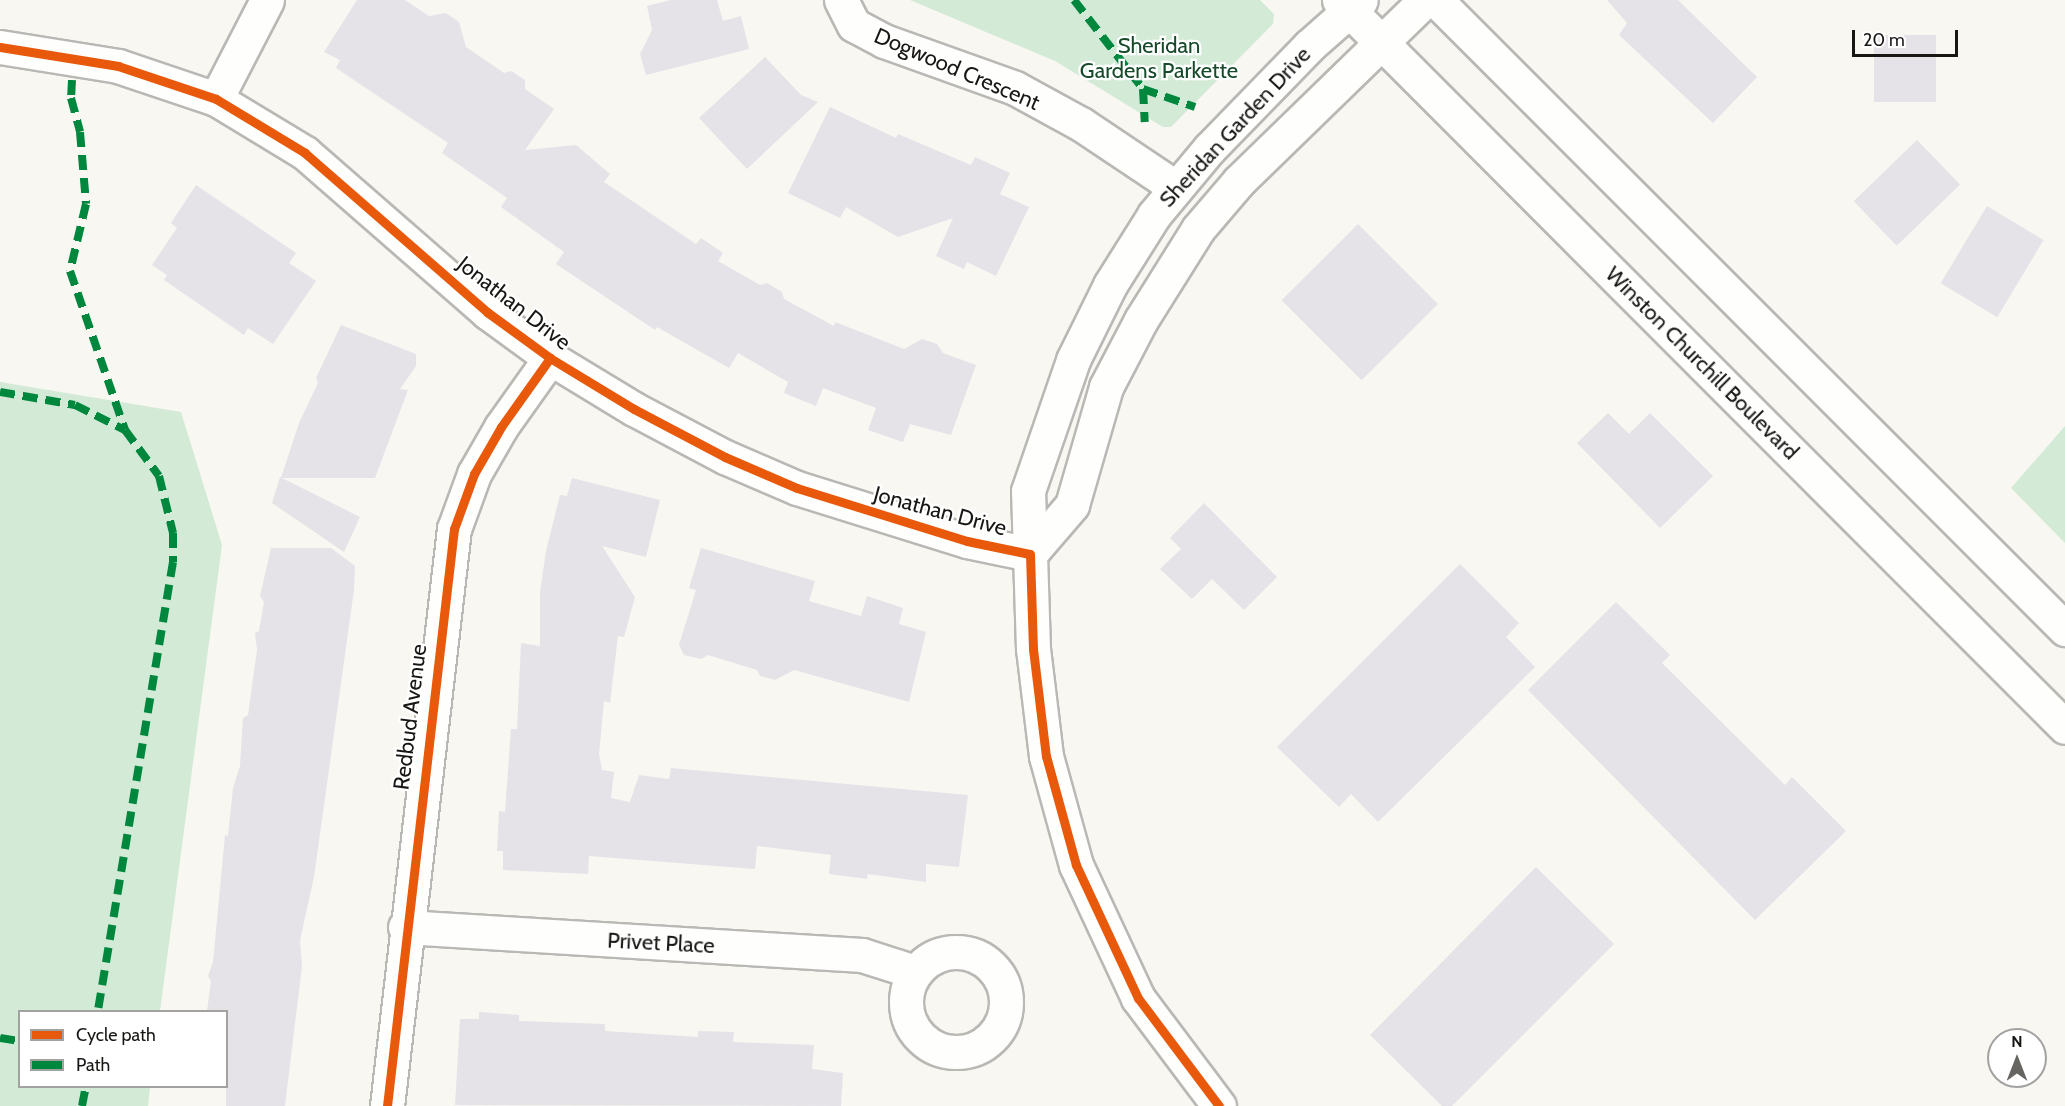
<!DOCTYPE html>
<style>
body{margin:0}
#map{position:relative;width:2065px;height:1106px;overflow:hidden;background:#f8f7f2;font-family:Cabin,sans-serif}
div>[style]{position:absolute}
.green>*{inset:0;background:#d3ead7}
.building>*{inset:0;background:#e5e3e8;transform-origin:0 0}
.roads{filter:drop-shadow(2px 0 #bab8b4) drop-shadow(-2px 0 #bab8b4) drop-shadow(0 2px #bab8b4) drop-shadow(0 -2px #bab8b4)}
.minor>*{height:33px;margin:-16.5px;padding:0 16.5px;transform-origin:16.5px;border-radius:16.5px;background:#fefefd}
.minor>.ring{margin:-16.5px;padding:0;box-sizing:content-box;background:none;border:33px solid #fefefd;border-radius:50%}
.tertiary>*{height:33px;margin:-16.5px;padding:0 16.5px;transform-origin:16.5px;border-radius:16.5px;background:#fefefd}
.secondary>*{height:33px;margin:-16.5px;padding:0 16.5px;transform-origin:16.5px;border-radius:16.5px;background:#fefefd}
.quiet>*{height:8px;margin-top:-4px;transform-origin:0;background:repeating-linear-gradient(90deg,#00873e 0 15px,transparent 0 23px)}
.cycleway>*{height:9px;margin:-4.5px;padding:0 4.5px;transform-origin:4.5px;border-radius:4.5px;background:#e8590c}
span{translate:-50% -50%;white-space:nowrap;text-align:center;line-height:1.15;-webkit-text-stroke:4.5px #fff;paint-order:stroke}
.park-label{font-size:22px;color:#164a2a}
.street-label{font-size:22px;color:#181714}
.legend{position:absolute;left:18px;top:1010px;width:210px;height:78px;box-sizing:border-box;background:#fff;border:2px solid #a3a2a1;margin:0;padding:8px 10px;list-style:none;font-size:18px;color:#181714}
.legend li{display:flex;align-items:center;gap:12px;height:30px}
.legend b{width:30px;border:2px solid #a3a2a1}
.north{position:absolute;left:1987px;top:1028px;width:60px;height:60px;box-sizing:border-box;background:#fff;border:2px solid #a3a2a1;border-radius:50%;rotate:0deg;font-size:16px;font-weight:700;line-height:24px;text-align:center;color:#181714}
.north::after{content:'';display:block;margin:auto;width:21px;height:27px;background:#666562;clip-path:polygon(50% 0,100% 100%,50% 72%,0 100%)}
.scale{position:absolute;left:1852px;top:30px;width:106px;height:27px;box-sizing:border-box;border:3px solid #181714;border-top:0;padding-left:8px;font-size:18px;line-height:21px;white-space:nowrap;color:#181714;-webkit-text-stroke:4px #fff;paint-order:stroke}
</style>
<div id="map">
<div class="green">
<i style="clip-path:polygon(910px 0,1260px 0,1274px 14px,1273px 24px,1171px 127px,1163px 127px,1055px 61px)"></i>
<i style="clip-path:polygon(0 382px,181px 412px,222px 545px,160px 1011px,20px 1012px,20px 1086px,150px 1087px,148px 1106px,0 1106px)"></i>
<i style="clip-path:polygon(2065px 426px,2065px 543px,2011px 488px)"></i>
</div>
<div class="building">
<i style="clip-path:polygon(357px 0,405px 0,429px 16px,446px 13px,459px 22px,466px 47px,504px 73px,511px 71px,525px 80px,525px 89px,554px 109px,525px 150px,576px 145px,610px 174px,604px 182px,696px 244px,701px 238px,723px 253px,718px 261px,760px 285px,767px 283px,782px 292px,784px 299px,834px 326px,835px 322px,904px 349px,922px 339px,937px 344px,943px 353px,976px 365px,951px 435px,910px 424px,903px 442px,868px 430px,876px 408px,823px 388px,816px 406px,784px 393px,788px 382px,738px 353px,729px 368px,657px 327px,655px 330px,556px 264px,564px 252px,501px 207px,507px 198px,442px 153px,448px 143px,336px 68px,340px 60px,324px 52px)"></i>
<i style="clip-path:polygon(671px 0,717px 0,723px 21px,741px 16px,749px 49px,646px 75px,640px 54px,652px 30px,647px 6px)"></i>
<i style="clip-path:polygon(1607px 0,1678px 0,1757px 77px,1713px 123px,1619px 35px,1627px 23px)"></i>
<i style="left:1874px;top:35px;width:62px;height:67px"></i>
<i style="clip-path:polygon(765px 57px,801px 95px,818px 102px,747px 169px,699px 118px)"></i>
<i style="clip-path:polygon(830px 107px,896px 138px,898px 134px,971px 165px,975px 157px,1010px 173px,1000px 194px,1029px 207px,996px 276px,967px 262px,964px 269px,936px 256px,953px 218px,898px 237px,846px 207px,840px 218px,788px 193px)"></i>
<i style="left:1917px;top:140px;width:62px;height:88px;rotate:46deg"></i>
<i style="clip-path:polygon(196px 185px,296px 253px,289px 263px,316px 281px,273px 344px,248px 328px,244px 335px,164px 280px,167px 275px,152px 265px,177px 228px,171px 223px)"></i>
<i style="left:1987px;top:206px;width:66px;height:90px;rotate:31deg"></i>
<i style="left:1358px;top:224px;width:113px;height:108px;rotate:45deg"></i>
<i style="clip-path:polygon(341px 325px,416px 354px,416px 366px,400px 389px,408px 390px,375px 478px,281px 478px,299px 423px,318px 383px,316px 378px)"></i>
<i style="clip-path:polygon(1608px 413px,1629px 434px,1650px 413px,1713px 476px,1660px 528px,1577px 443px)"></i>
<i style="clip-path:polygon(280px 477px,360px 517px,344px 552px,272px 503px)"></i>
<i style="clip-path:polygon(572px 478px,660px 500px,646px 557px,602px 546px,635px 597px,624px 637px,618px 636px,610px 703px,604px 701px,599px 754px,602px 770px,614px 772px,611px 798px,630px 802px,639px 775px,669px 779px,671px 768px,968px 795px,959px 867px,926px 864px,926px 882px,868px 874px,867px 879px,829px 874px,831px 855px,757px 846px,755px 869px,589px 856px,588px 874px,503px 870px,503px 851px,497px 851px,499px 811px,505px 812px,511px 729px,517px 729px,521px 643px,540px 646px,540px 592px,546px 551px,560px 495px,567px 496px)"></i>
<i style="clip-path:polygon(1204px 503px,1277px 577px,1244px 610px,1212px 579px,1192px 599px,1160px 569px,1181px 549px,1170px 538px)"></i>
<i style="clip-path:polygon(271px 548px,331px 548px,355px 566px,354px 590px,314px 877px,300px 940px,302px 966px,285px 1106px,226px 1106px,226px 1011px,207px 1011px,211px 981px,208px 976px,213px 962px,225px 835px,228px 836px,233px 788px,240px 766px,243px 718px,248px 715px,257px 650px,255px 633px,259px 631px,264px 602px,260px 596px)"></i>
<i style="clip-path:polygon(701px 548px,815px 581px,809px 601px,861px 616px,867px 596px,903px 608px,899px 624px,926px 632px,909px 702px,794px 670px,775px 680px,760px 676px,757px 670px,708px 655px,701px 659px,684px 655px,679px 645px,696px 590px,689px 588px)"></i>
<i style="clip-path:polygon(1460px 564px,1519px 623px,1506px 637px,1535px 667px,1378px 822px,1351px 794px,1339px 807px,1277px 747px)"></i>
<i style="clip-path:polygon(1616px 602px,1670px 655px,1662px 663px,1785px 785px,1792px 777px,1846px 831px,1755px 920px,1528px 690px)"></i>
<i style="clip-path:polygon(1536px 867px,1614px 944px,1452px 1106px,1442px 1106px,1370px 1035px)"></i>
<i style="clip-path:polygon(479px 1012px,519px 1015px,519px 1021px,605px 1024px,605px 1031px,698px 1037px,698px 1031px,734px 1032px,733px 1042px,814px 1045px,812px 1069px,843px 1073px,841px 1106px,455px 1105px,460px 1019px,479px 1019px)"></i>
</div>
<div class="roads">
<div class="minor">
<i style="left:841px;top:0;width:28px;rotate:63deg"></i>
<i style="left:854px;top:25px;width:34px;rotate:28deg"></i>
<i style="left:884px;top:41px;width:139px;rotate:19.7deg"></i>
<i style="left:1015px;top:88px;width:75px;rotate:28.6deg"></i>
<i style="left:1081px;top:124px;width:113px;rotate:33.8deg"></i>
<i style="left:0;top:47px;width:120px;rotate:9.1deg"></i>
<i style="left:118px;top:66px;width:103px;rotate:18.6deg"></i>
<i style="left:216px;top:99px;width:104px;rotate:31.2deg"></i>
<i style="left:305px;top:153px;width:242px;rotate:41.1deg"></i>
<i style="left:487px;top:312px;width:78px;rotate:36.1deg"></i>
<i style="left:550px;top:358px;width:98px;rotate:31.3deg"></i>
<i style="left:634px;top:409px;width:103px;rotate:27.8deg"></i>
<i style="left:725px;top:457px;width:78px;rotate:23.3deg"></i>
<i style="left:797px;top:488px;width:178px;rotate:17.3deg"></i>
<i style="left:967px;top:541px;width:64px;rotate:11.7deg"></i>
<i style="left:216px;top:99px;width:111px;rotate:-62.7deg"></i>
<i style="left:405px;top:927px;width:458px;rotate:3.5deg"></i>
<i style="left:862px;top:955px;width:56px;rotate:17.8deg"></i>
<i class="ring" style="left:906px;top:952px;width:67px;height:67px"></i>
<i style="left:387px;top:1106px;width:581px;rotate:-83.38deg"></i>
<i style="left:454px;top:529px;width:59px;rotate:-70deg"></i>
<i style="left:474px;top:474px;width:54px;rotate:-60.1deg"></i>
<i style="left:501px;top:427px;width:85px;rotate:-54.6deg"></i>
</div>
<div class="tertiary">
<i style="left:1030px;top:554px;width:65px;rotate:-49.4deg"></i>
<i style="left:1072px;top:505px;width:123px;rotate:-73.9deg"></i>
<i style="left:1106px;top:387px;width:76px;rotate:-62.4deg"></i>
<i style="left:1141px;top:320px;width:107px;rotate:-57.9deg"></i>
<i style="left:1198px;top:229px;width:63px;rotate:-49.5deg"></i>
<i style="left:1239px;top:181px;width:260px;rotate:-44.2deg"></i>
<i style="left:1219px;top:1106px;width:135px;rotate:-126.9deg"></i>
<i style="left:1138px;top:998px;width:147px;rotate:-115deg"></i>
<i style="left:1076px;top:865px;width:113px;rotate:-105.4deg"></i>
<i style="left:1046px;top:756px;width:108px;rotate:-96.9deg"></i>
<i style="left:1033px;top:649px;width:158px;rotate:-91.8deg"></i>
<i style="left:1028px;top:491px;width:139px;rotate:-71deg"></i>
<i style="left:1073px;top:360px;width:84px;rotate:-63.7deg"></i>
<i style="left:1110px;top:285px;width:83px;rotate:-57.8deg"></i>
<i style="left:1154px;top:215px;width:86px;rotate:-50.2deg"></i>
<i style="left:1209px;top:149px;width:144px;rotate:-45.8deg"></i>
<i style="left:1309px;top:46px;width:69px;rotate:-41.5deg"></i>
</div>
<div class="secondary">
<i style="left:1339px;top:0;width:1027px;rotate:45.04deg"></i>
<i style="left:1436px;top:0;width:890px;rotate:45deg"></i>
</div>
</div>
<div class="quiet">
<i style="left:1074px;top:0;width:113px;rotate:52.2deg"></i>
<i style="left:1143px;top:89px;width:33px;rotate:87deg"></i>
<i style="left:72px;top:80px;width:18px;rotate:93deg"></i>
<i style="left:71px;top:98px;width:35px;rotate:75deg"></i>
<i style="left:80px;top:132px;width:72px;rotate:85.2deg"></i>
<i style="left:86px;top:204px;width:69px;rotate:103.4deg"></i>
<i style="left:70px;top:271px;width:168px;rotate:70.9deg"></i>
<i style="left:1143px;top:89px;width:55px;rotate:19.1deg"></i>
<i style="left:0;top:392px;width:76px;rotate:9.8deg"></i>
<i style="left:75px;top:405px;width:56px;rotate:26.6deg"></i>
<i style="left:125px;top:430px;width:57px;rotate:53.5deg"></i>
<i style="left:159px;top:476px;width:59px;rotate:76.2deg"></i>
<i style="left:173px;top:533px;width:29px;rotate:90deg"></i>
<i style="left:173px;top:562px;width:456px;rotate:99.5deg"></i>
<i style="left:0;top:1038px;width:20px;rotate:9deg"></i>
<i style="left:82px;top:1106px;width:20px;rotate:-79deg"></i>
</div>
<div class="cycleway">
<i style="left:0;top:47px;width:120px;rotate:9.1deg"></i>
<i style="left:118px;top:66px;width:103px;rotate:18.6deg"></i>
<i style="left:216px;top:99px;width:104px;rotate:31.2deg"></i>
<i style="left:305px;top:153px;width:242px;rotate:41.1deg"></i>
<i style="left:487px;top:312px;width:78px;rotate:36.1deg"></i>
<i style="left:550px;top:358px;width:98px;rotate:31.3deg"></i>
<i style="left:634px;top:409px;width:103px;rotate:27.8deg"></i>
<i style="left:725px;top:457px;width:78px;rotate:23.3deg"></i>
<i style="left:797px;top:488px;width:178px;rotate:17.3deg"></i>
<i style="left:967px;top:541px;width:64px;rotate:11.7deg"></i>
<i style="left:1030px;top:554px;width:95px;rotate:88.2deg"></i>
<i style="left:1033px;top:649px;width:108px;rotate:83.1deg"></i>
<i style="left:1046px;top:756px;width:113px;rotate:74.6deg"></i>
<i style="left:1076px;top:865px;width:147px;rotate:65deg"></i>
<i style="left:1138px;top:998px;width:135px;rotate:53.1deg"></i>
<i style="left:387px;top:1106px;width:581px;rotate:-83.38deg"></i>
<i style="left:454px;top:529px;width:59px;rotate:-70deg"></i>
<i style="left:474px;top:474px;width:54px;rotate:-60.1deg"></i>
<i style="left:501px;top:427px;width:85px;rotate:-54.6deg"></i>
</div>
<div class="park-label">
<span style="left:1159px;top:58px">Sheridan<br>Gardens Parkette</span>
</div>
<div class="street-label">
<span style="left:957px;top:69px;rotate:23deg">Dogwood Crescent</span>
<span style="left:1235px;top:127px;rotate:-47deg">Sheridan Garden Drive</span>
<span style="left:514px;top:303px;rotate:38deg">Jonathan Drive</span>
<span style="left:1702px;top:363px;rotate:45deg">Winston Churchill Boulevard</span>
<span style="left:940px;top:511px;rotate:15deg">Jonathan Drive</span>
<span style="left:410px;top:717px;rotate:-83deg">Redbud Avenue</span>
<span style="left:661px;top:943px;rotate:3deg">Privet Place</span>
</div>
<ul class="legend">
<li><b style="height:8px;background:#e8590c"></b>Cycle path</li>
<li><b style="height:8px;background:#00873e"></b>Path</li>
</ul>
<div class="north">N</div>
<div class="scale">20 m</div>
</div>
